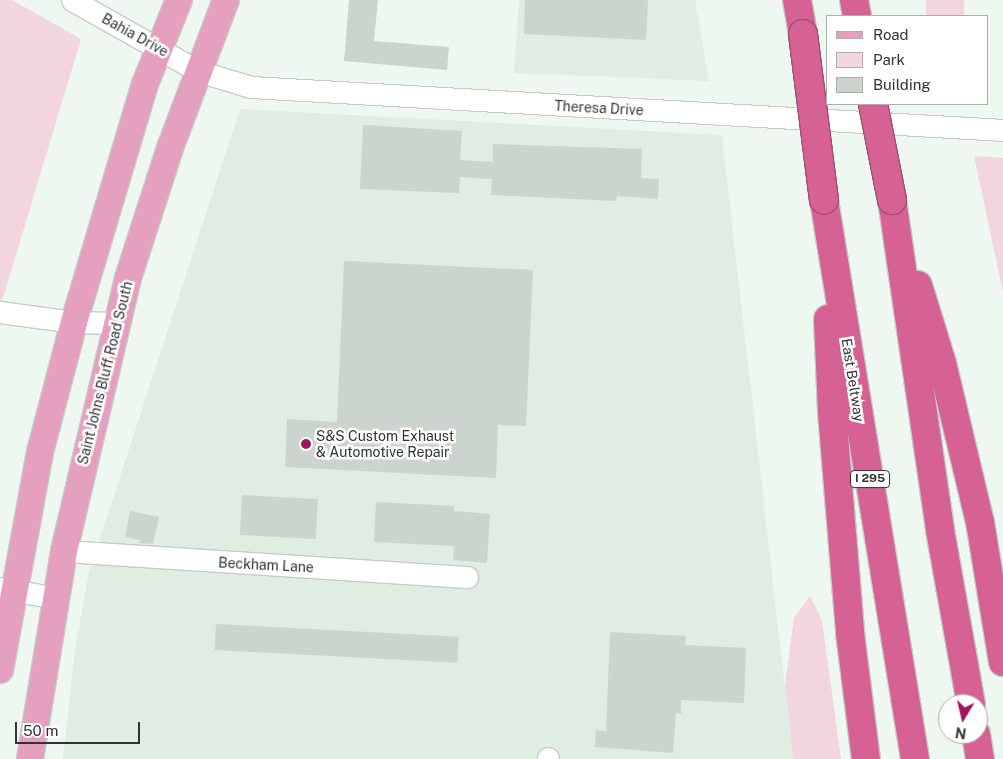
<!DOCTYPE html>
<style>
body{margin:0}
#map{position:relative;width:1003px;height:759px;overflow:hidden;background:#eff7f1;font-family:"Public Sans",sans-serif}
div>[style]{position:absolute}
.built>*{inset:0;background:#dfede3}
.green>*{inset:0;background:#f3d5e0;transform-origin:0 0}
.building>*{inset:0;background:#ccd4ce;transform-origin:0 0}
.roads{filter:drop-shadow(1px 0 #c6cdc8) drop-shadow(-1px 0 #c6cdc8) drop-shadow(0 1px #c6cdc8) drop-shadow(0 -1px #c6cdc8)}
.minor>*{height:21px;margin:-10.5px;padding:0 10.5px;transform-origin:10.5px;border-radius:10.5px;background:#fff}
.major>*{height:26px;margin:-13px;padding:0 13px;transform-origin:13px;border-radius:13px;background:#e6a0bf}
.highway>*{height:28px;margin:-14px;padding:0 14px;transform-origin:14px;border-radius:14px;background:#d66194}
.bridges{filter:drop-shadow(1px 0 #9c5172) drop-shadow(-1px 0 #9c5172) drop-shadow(0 1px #9c5172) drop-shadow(0 -1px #9c5172)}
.highway-bridge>*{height:28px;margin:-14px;padding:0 14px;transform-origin:14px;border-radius:14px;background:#d66194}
.dots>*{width:14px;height:14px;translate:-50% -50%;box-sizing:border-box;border:2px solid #fff;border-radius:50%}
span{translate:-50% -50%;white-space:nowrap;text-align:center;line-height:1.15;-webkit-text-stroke:5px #fff;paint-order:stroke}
.shield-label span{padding:1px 4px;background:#fff;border:1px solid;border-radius:4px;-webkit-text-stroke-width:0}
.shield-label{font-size:12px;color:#313432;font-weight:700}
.street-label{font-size:14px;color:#313432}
.poi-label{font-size:14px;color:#313432}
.left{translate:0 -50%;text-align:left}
.legend{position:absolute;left:826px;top:15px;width:162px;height:90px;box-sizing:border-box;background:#fff;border:1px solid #adaead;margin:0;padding:6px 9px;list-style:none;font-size:15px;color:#313432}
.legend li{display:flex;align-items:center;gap:10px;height:25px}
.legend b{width:25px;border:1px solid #adaead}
.north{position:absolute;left:938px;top:694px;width:50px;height:50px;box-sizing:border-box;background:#fff;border:1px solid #adaead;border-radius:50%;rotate:189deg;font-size:14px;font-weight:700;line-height:20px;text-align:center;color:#313432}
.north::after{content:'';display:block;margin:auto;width:18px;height:22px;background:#a11660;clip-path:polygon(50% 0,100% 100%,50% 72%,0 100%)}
.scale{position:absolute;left:15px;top:722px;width:125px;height:22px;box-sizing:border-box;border:2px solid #313432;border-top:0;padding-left:6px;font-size:15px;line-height:18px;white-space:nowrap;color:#313432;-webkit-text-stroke:4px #fff;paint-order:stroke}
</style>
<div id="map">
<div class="built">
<i style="clip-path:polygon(519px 0,695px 0,709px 81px,514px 73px)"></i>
<i style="clip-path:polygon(240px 109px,722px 135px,793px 759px,63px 759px,76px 643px,89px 572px)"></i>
</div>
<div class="green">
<i style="clip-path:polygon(0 0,12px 0,81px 39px,0 308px)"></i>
<i style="left:926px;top:0;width:38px;height:16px"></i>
<i style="clip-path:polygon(974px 156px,1003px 158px,1003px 292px)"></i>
<i style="clip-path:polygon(810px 596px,822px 620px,841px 759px,793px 759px,785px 685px,794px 618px)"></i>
</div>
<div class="building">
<i style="clip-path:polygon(349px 0,378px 0,374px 41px,449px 47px,447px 70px,344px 61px)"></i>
<i style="clip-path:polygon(525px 0,648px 0,646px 40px,524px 34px)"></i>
<i style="clip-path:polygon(363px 125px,462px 131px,460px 160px,493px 162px,493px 144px,642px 149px,641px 178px,659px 179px,658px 199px,617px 196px,616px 201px,491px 195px,492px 179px,460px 177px,459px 193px,360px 189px)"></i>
<i style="clip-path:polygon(344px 261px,533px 270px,526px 426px,498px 425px,496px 478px,285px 467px,287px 419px,337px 422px)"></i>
<i style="left:242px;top:495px;width:76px;height:40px;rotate:3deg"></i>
<i style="clip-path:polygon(376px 502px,454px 506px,454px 511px,490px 514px,487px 563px,453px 560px,454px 546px,374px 542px)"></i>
<i style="clip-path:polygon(130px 511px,159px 517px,153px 544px,139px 543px,140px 540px,125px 537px)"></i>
<i style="left:216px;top:624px;width:243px;height:26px;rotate:3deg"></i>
<i style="clip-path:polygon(610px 632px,686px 636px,685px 645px,746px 648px,744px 703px,681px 700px,681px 714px,676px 713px,673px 753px,595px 747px,596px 730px,606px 731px)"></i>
</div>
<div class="roads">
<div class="minor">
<i style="left:72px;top:0;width:145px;rotate:29.4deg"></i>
<i style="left:198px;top:71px;width:55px;rotate:16.8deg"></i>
<i style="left:251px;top:87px;width:753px;rotate:3.27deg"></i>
<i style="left:0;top:312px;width:75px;rotate:7.7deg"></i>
<i style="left:74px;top:322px;width:42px;rotate:1.4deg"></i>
<i style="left:64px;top:551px;width:404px;rotate:3.7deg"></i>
<i style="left:0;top:588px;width:58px;rotate:10deg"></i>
<i style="left:548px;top:759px;width:1px;rotate:-90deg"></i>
</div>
<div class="major">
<i style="left:0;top:670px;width:222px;rotate:-79.6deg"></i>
<i style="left:40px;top:452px;width:134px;rotate:-75.3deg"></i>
<i style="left:74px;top:322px;width:248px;rotate:-73.4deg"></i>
<i style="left:145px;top:84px;width:91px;rotate:-68deg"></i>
<i style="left:30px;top:759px;width:211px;rotate:-80.7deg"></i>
<i style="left:64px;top:551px;width:280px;rotate:-76.8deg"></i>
<i style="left:128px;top:278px;width:137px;rotate:-72.1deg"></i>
<i style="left:170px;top:148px;width:158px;rotate:-69.3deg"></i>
</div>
<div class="highway">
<i style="left:797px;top:0;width:35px;rotate:80deg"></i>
<i style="left:854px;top:0;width:16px;rotate:79deg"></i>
<i style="left:824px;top:200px;width:566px;rotate:80.75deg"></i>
<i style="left:892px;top:200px;width:333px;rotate:81.7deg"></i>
<i style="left:940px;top:530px;width:177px;rotate:79.9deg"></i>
<i style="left:918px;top:285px;width:82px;rotate:72.9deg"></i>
<i style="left:942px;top:363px;width:163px;rotate:76.6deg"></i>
<i style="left:980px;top:522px;width:142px;rotate:80.7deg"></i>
<i style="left:828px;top:319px;width:93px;rotate:87.5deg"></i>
<i style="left:832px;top:412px;width:222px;rotate:85.3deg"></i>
<i style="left:850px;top:633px;width:127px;rotate:82.8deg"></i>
<i style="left:976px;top:734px;width:25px;rotate:81deg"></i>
</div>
</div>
<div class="bridges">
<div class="highway-bridge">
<i style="left:803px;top:34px;width:167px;rotate:82.8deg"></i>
<i style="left:873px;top:104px;width:98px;rotate:78.8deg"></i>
</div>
</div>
<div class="dots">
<i style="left:306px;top:444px;background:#a11660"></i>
</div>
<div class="shield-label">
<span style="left:870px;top:479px">I 295</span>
</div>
<div class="street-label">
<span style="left:135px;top:35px;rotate:29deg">Bahia Drive</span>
<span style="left:599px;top:108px;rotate:3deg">Theresa Drive</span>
<span style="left:105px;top:373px;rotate:-76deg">Saint Johns Bluff Road South</span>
<span style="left:853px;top:380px;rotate:81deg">East Beltway</span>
<span style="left:266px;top:565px;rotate:3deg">Beckham Lane</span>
</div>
<div class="poi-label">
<span class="left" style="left:316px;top:444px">S&amp;S Custom Exhaust<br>&amp; Automotive Repair</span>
</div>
<ul class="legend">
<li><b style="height:6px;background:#e6a0bf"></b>Road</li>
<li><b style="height:14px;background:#f3d5e0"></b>Park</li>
<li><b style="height:14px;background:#ccd4ce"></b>Building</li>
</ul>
<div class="north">N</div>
<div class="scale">50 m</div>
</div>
